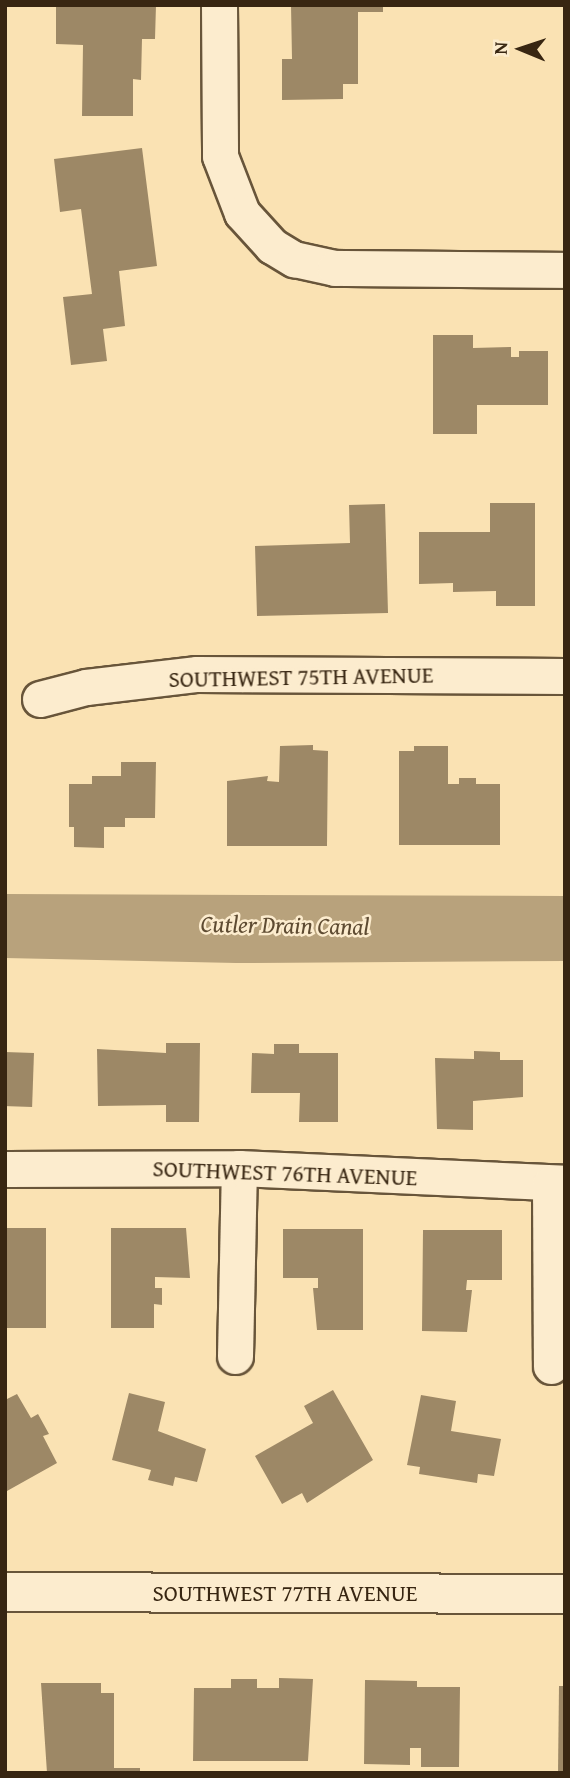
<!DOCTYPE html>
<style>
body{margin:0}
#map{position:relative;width:570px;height:1778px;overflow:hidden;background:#fae2b3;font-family:"Gentium Book Plus",serif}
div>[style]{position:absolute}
.water>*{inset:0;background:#b8a27c}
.building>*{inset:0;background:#9d8866;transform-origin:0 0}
.roads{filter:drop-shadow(2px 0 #68553a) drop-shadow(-2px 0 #68553a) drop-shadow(0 2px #68553a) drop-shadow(0 -2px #68553a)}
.minor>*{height:35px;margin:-17.5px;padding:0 17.5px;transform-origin:17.5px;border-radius:17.5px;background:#fcecce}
.tertiary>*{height:38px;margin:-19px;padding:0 19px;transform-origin:19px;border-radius:19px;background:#fcecce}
span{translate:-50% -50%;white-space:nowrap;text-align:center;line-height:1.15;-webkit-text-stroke:5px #fcecce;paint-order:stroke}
.street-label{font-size:23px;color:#382612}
.water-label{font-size:24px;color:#5e4b32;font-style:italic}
.frame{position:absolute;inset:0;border:7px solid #382612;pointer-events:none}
.north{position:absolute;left:486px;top:14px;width:70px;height:70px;-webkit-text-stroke:5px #fcecce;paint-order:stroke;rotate:272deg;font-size:19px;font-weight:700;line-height:28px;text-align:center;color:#382612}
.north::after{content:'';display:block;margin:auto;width:24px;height:32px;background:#382612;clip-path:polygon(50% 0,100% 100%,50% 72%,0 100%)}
</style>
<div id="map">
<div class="water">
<i style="clip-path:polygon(5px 894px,565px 896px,565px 961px,236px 963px,5px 958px)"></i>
</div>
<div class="building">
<i style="clip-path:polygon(56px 5px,156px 5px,155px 39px,142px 39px,141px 80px,133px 79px,133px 116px,82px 116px,83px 45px,56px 44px)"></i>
<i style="clip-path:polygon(291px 5px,383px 5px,383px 12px,358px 12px,358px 84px,343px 84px,343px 99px,282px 100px,282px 59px,292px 59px)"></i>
<i style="clip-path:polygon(142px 148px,157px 266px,119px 271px,125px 326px,103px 329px,107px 361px,71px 365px,63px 297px,92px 294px,81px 209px,60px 212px,54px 159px)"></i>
<i style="clip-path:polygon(433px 335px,473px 335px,473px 348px,511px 347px,511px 357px,519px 357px,519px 351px,548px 351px,548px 405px,477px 405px,477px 434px,433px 434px)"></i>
<i style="clip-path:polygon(490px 503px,535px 503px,535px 606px,496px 606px,496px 591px,453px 592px,453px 583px,419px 584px,419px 532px,490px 532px)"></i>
<i style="clip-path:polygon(385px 504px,388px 613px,257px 616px,255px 546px,350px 543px,349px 505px)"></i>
<i style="clip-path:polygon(313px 745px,313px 750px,328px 751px,327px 846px,227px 846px,227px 781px,268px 776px,267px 781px,279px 782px,280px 746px)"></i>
<i style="clip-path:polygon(414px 746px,448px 746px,448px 784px,459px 784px,459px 778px,476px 778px,476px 784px,500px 784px,500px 845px,399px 845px,399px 751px,414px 751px)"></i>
<i style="clip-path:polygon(121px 762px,156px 762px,155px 818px,125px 818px,125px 827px,104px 827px,104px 848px,74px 847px,74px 827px,69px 827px,69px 784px,92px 784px,92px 776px,121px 776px)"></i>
<i style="clip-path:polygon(166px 1043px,200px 1043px,199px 1122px,166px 1122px,166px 1105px,98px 1106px,97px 1049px,166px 1053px)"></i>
<i style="clip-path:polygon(274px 1044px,299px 1044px,299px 1053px,338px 1053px,338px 1122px,299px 1122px,300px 1093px,251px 1093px,252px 1053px,274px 1054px)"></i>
<i style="clip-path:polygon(474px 1051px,500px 1052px,500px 1060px,523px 1060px,523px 1097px,473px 1101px,473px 1130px,437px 1129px,435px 1058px,474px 1059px)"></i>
<i style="left:5px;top:1052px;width:29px;height:54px;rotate:2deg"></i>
<i style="left:5px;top:1228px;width:41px;height:100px"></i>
<i style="clip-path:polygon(111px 1228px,186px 1228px,190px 1278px,155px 1277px,155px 1288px,162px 1288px,162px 1305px,154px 1304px,154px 1328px,111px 1328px)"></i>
<i style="clip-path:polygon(283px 1229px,363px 1229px,363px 1330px,317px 1330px,313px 1288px,318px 1288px,318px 1278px,283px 1278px)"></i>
<i style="clip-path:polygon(423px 1230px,502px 1230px,502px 1280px,467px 1280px,466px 1290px,472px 1290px,467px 1332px,422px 1331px)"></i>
<i style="clip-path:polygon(333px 1390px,373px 1460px,307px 1503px,302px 1493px,282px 1504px,255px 1456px,313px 1423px,304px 1406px)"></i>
<i style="clip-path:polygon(129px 1393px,165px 1402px,158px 1431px,206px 1449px,197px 1482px,175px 1477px,173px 1486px,148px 1480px,151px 1470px,112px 1460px)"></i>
<i style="clip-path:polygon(17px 1394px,31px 1418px,38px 1414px,49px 1434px,43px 1436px,57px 1463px,7px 1491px,5px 1400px)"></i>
<i style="clip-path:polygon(421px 1395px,456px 1401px,451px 1431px,501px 1439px,494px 1476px,478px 1474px,477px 1483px,419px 1474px,420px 1467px,407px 1465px)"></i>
<i style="clip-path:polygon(279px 1678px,313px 1679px,308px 1761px,193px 1761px,194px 1688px,231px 1688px,231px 1679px,257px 1679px,257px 1688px,279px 1688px)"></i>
<i style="clip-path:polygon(365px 1680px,417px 1681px,417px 1687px,460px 1687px,459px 1767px,421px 1767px,421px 1748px,410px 1748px,410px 1765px,364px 1764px)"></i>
<i style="clip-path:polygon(41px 1683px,101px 1683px,101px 1693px,114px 1693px,114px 1768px,140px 1768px,140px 1773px,47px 1773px)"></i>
<i style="clip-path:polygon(559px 1686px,565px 1686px,565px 1773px,558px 1773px)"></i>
</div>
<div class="roads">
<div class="minor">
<i style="left:219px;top:5px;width:151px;rotate:89.6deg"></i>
<i style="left:220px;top:156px;width:61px;rotate:68.9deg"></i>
<i style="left:242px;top:213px;width:45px;rotate:47.7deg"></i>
<i style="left:272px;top:246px;width:26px;rotate:31deg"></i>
<i style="left:294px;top:259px;width:42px;rotate:12.4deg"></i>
<i style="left:335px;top:268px;width:230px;rotate:0.5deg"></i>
<i style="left:40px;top:699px;width:48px;rotate:-14.6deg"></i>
<i style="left:86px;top:687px;width:112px;rotate:-6.7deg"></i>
<i style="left:197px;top:674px;width:368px;rotate:0.3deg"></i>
<i style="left:5px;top:1169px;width:234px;rotate:-0.2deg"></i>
<i style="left:239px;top:1168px;width:326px;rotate:2.6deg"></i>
<i style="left:550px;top:1184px;width:182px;rotate:89.7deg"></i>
<i style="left:235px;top:1356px;width:188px;rotate:-88.8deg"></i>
</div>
<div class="tertiary">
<i style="left:5px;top:1592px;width:560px;rotate:0.2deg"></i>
</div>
</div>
<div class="street-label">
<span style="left:301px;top:677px;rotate:-1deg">SOUTHWEST 75TH AVENUE</span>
<span style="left:285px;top:1173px;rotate:2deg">SOUTHWEST 76TH AVENUE</span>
<span style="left:285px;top:1593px">SOUTHWEST 77TH AVENUE</span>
</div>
<div class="water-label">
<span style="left:285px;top:925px;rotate:1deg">Cutler Drain Canal</span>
</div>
<div class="frame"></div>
<div class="north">N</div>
</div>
